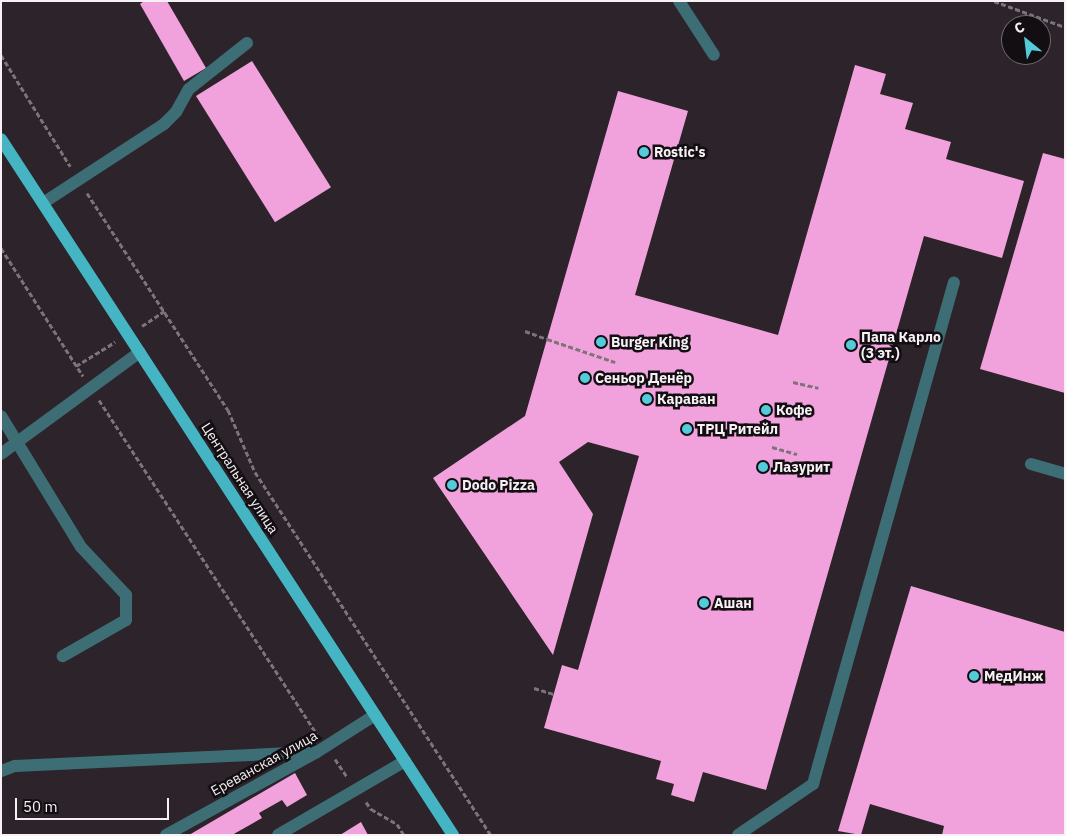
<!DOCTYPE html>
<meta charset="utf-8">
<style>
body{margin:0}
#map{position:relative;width:1066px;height:836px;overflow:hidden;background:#2d232a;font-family:"IBM Plex Sans",sans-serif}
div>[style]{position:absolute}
.building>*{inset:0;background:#f1a1db;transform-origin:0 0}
.path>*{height:3px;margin-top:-1.5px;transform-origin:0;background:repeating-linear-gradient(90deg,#7d747a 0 5px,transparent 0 7.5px)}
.minor>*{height:12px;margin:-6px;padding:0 6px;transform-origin:6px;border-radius:6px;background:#3d6e75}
.major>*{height:12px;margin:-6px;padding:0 6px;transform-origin:6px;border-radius:6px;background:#45b5c4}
.dots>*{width:14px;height:14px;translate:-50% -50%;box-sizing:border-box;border:2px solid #120e11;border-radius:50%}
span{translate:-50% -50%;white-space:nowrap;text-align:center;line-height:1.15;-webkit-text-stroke:5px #120e11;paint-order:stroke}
.poi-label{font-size:14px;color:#f7f0f5;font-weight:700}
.left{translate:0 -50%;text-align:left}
.street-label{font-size:14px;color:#f7f0f5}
.frame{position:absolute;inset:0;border:2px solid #f7f0f5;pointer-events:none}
.north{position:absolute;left:1001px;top:15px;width:50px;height:50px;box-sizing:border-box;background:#120e11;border:1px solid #6e686c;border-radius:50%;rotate:331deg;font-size:14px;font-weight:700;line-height:20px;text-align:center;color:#f7f0f5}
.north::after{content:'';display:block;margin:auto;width:18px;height:22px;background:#53cbdb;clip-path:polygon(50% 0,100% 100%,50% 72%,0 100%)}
.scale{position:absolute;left:15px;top:798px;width:154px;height:22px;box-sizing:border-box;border:2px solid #f7f0f5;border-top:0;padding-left:6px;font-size:15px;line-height:18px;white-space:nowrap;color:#f7f0f5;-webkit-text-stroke:4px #120e11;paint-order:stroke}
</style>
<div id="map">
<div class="building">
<i style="clip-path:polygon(144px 1px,167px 1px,206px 68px,184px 81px,140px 4px)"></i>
<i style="left:252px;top:61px;width:149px;height:66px;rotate:58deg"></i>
<i style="clip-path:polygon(855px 65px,886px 74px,880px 94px,913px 103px,905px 129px,951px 142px,946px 159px,1024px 181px,1002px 258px,924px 236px,766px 790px,703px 772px,694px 802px,671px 795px,674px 784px,656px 779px,661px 761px,544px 728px,562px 665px,578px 670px,639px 456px,588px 442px,559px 462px,593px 514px,553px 655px,433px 478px,525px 416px,618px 91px,688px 111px,635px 295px,778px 335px)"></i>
<i style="clip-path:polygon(1043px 153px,1065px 159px,1065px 393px,980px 369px)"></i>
<i style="clip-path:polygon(911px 586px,1065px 632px,1065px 835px,942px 835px,944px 826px,870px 804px,861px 835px,838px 831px)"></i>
<i style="clip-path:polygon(295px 773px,307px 795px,287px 807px,282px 800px,259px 813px,262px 818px,232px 835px,189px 835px)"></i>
<i style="clip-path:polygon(361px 822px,368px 835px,340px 835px)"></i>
</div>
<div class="path">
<i style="left:994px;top:1px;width:76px;rotate:20.1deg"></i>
<i style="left:1px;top:55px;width:131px;rotate:58.1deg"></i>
<i style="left:87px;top:193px;width:259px;rotate:57deg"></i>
<i style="left:228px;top:410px;width:68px;rotate:66.5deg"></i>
<i style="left:255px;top:472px;width:433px;rotate:57deg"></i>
<i style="left:1px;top:248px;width:152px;rotate:57.4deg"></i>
<i style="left:142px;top:326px;width:27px;rotate:-34deg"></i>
<i style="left:525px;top:331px;width:23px;rotate:20deg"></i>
<i style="left:547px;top:339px;width:72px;rotate:18.7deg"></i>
<i style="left:76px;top:366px;width:46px;rotate:-31.6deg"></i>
<i style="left:793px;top:382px;width:26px;rotate:13deg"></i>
<i style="left:99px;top:400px;width:399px;rotate:56.9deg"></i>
<i style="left:772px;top:447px;width:26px;rotate:16deg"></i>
<i style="left:534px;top:688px;width:21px;rotate:17deg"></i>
<i style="left:335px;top:759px;width:22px;rotate:56deg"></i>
<i style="left:366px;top:802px;width:9px;rotate:54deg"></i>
<i style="left:371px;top:809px;width:30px;rotate:30deg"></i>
<i style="left:397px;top:824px;width:13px;rotate:58deg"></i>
</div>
<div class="minor">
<i style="left:679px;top:1px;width:64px;rotate:57.1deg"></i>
<i style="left:43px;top:203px;width:145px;rotate:-33.1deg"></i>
<i style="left:164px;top:124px;width:17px;rotate:-45deg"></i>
<i style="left:176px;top:112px;width:26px;rotate:-61deg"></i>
<i style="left:189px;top:89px;width:74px;rotate:-38.4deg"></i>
<i style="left:1px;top:416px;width:153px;rotate:58.6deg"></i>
<i style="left:81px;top:547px;width:66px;rotate:46.8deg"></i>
<i style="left:126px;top:595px;width:25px;rotate:90deg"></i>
<i style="left:126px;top:620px;width:73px;rotate:150.3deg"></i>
<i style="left:1px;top:454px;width:172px;rotate:-36.3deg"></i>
<i style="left:1031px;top:464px;width:35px;rotate:16deg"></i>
<i style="left:1px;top:771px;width:15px;rotate:-20deg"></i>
<i style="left:15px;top:766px;width:302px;rotate:-2.7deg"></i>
<i style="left:166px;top:835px;width:172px;rotate:-28.8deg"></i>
<i style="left:317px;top:752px;width:69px;rotate:-32.5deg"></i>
<i style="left:278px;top:835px;width:147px;rotate:-30.2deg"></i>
<i style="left:738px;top:835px;width:91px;rotate:-34.2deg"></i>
<i style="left:813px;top:784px;width:521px;rotate:-74.31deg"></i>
</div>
<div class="major">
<i style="left:1px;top:139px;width:830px;rotate:57deg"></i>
</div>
<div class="dots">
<i style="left:644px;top:152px;background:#53cbdb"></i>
<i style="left:601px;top:342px;background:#53cbdb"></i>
<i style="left:851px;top:345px;background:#53cbdb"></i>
<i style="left:585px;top:378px;background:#53cbdb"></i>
<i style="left:647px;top:399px;background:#53cbdb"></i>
<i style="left:766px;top:410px;background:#53cbdb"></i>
<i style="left:687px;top:429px;background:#53cbdb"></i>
<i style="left:763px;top:467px;background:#53cbdb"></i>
<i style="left:452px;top:485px;background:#53cbdb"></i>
<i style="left:704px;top:603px;background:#53cbdb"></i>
<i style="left:974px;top:676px;background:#53cbdb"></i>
</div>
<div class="poi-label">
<span class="left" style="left:654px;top:152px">Rostic's</span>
<span class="left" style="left:861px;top:345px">Папа Карло<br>(3 эт.)</span>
<span class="left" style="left:611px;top:342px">Burger King</span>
<span class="left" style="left:595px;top:378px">Сеньор Денёр</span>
<span class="left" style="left:657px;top:399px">Караван</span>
<span class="left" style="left:776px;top:410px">Кофе</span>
<span class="left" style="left:697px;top:429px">ТРЦ Ритейл</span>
<span class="left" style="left:773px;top:467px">Лазурит</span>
<span class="left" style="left:462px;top:485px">Dodo Pizza</span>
<span class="left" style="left:714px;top:603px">Ашан</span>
<span class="left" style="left:984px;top:676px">МедИнж</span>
</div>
<div class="street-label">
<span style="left:240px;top:478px;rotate:57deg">Центральная улица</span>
<span style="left:264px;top:763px;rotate:-29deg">Ереванская улица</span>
</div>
<div class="frame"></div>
<div class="north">С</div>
<div class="scale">50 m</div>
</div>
